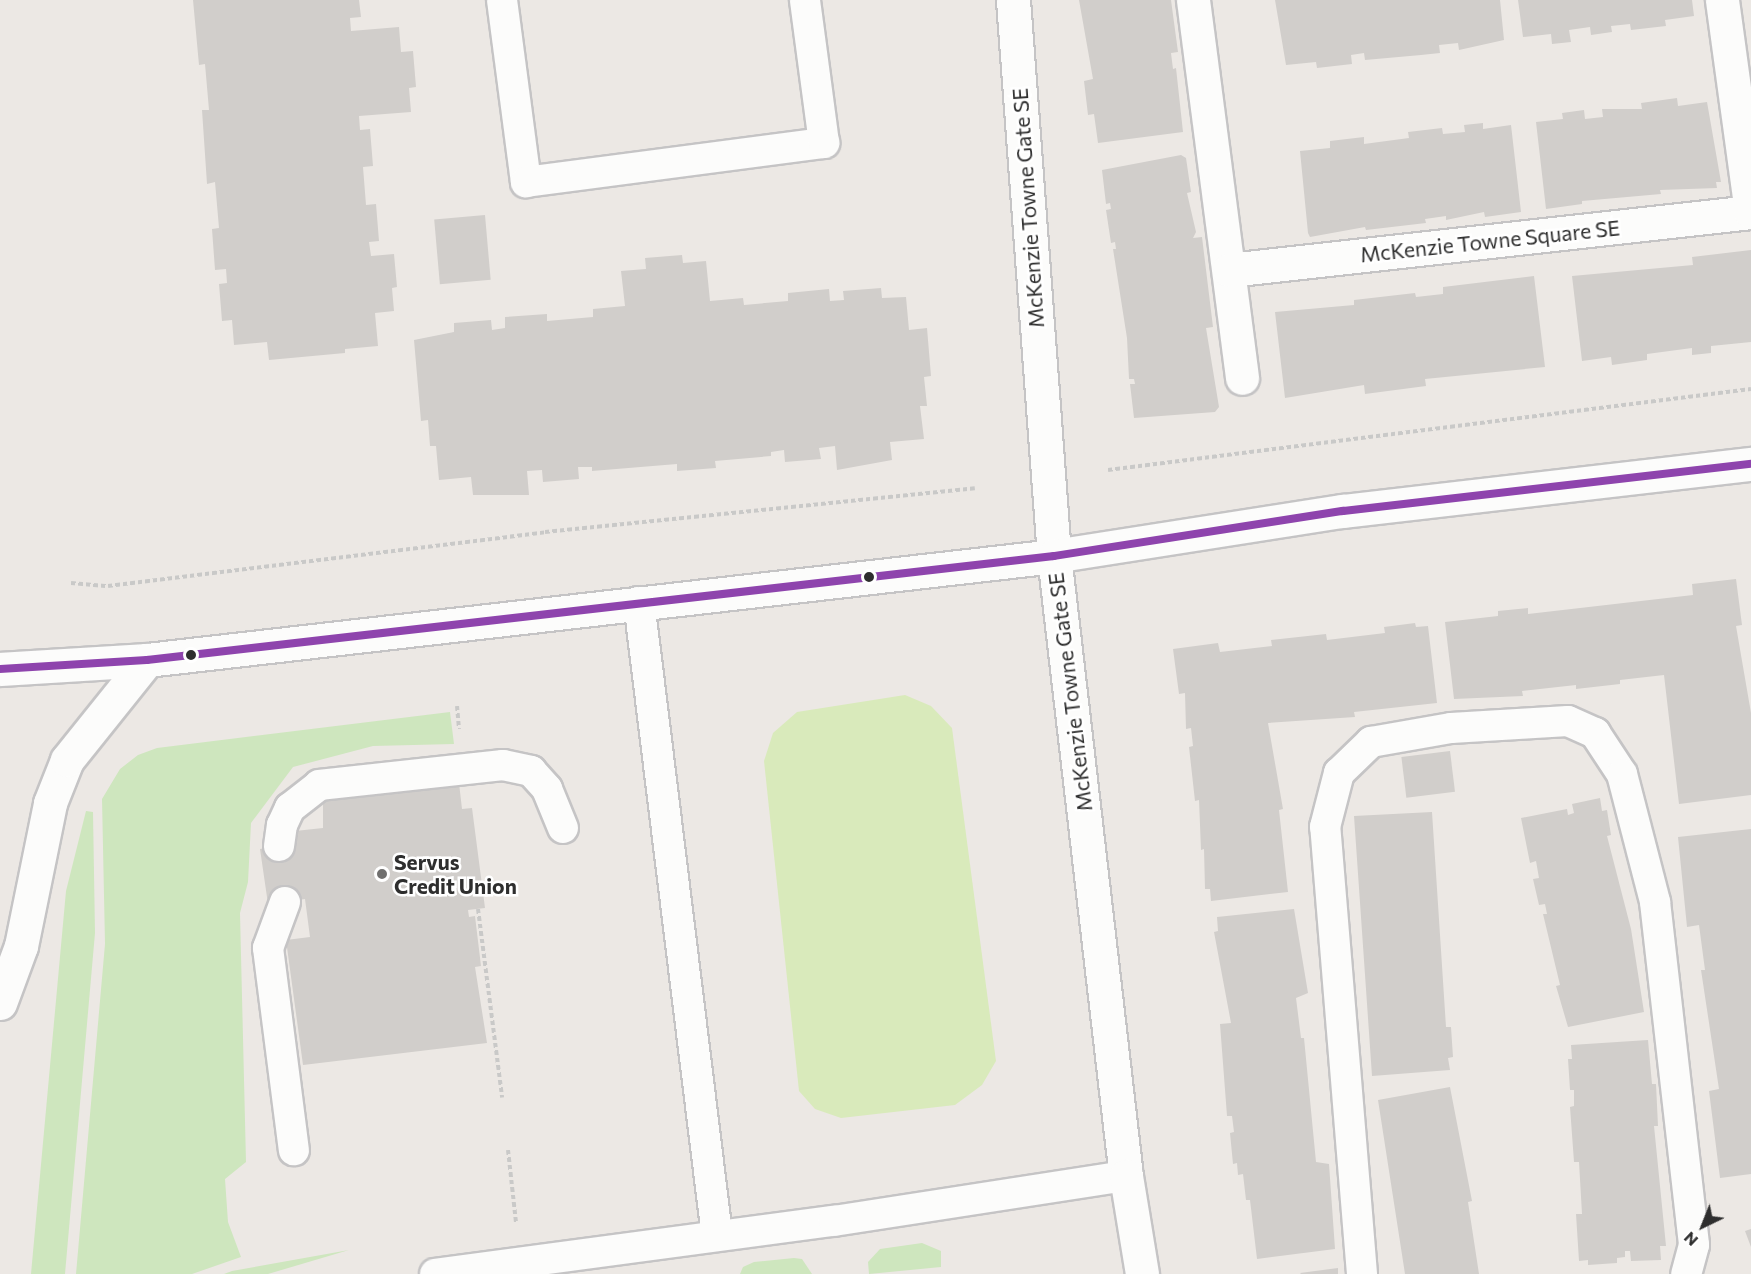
<!DOCTYPE html>
<style>
body{margin:0}
#map{position:relative;width:1751px;height:1274px;overflow:hidden;background:#ece8e4;font-family:Commissioner,sans-serif}
div>[style]{position:absolute}
.green>*{inset:0;background:#cee6be}
.pitch>*{inset:0;background:#d9eabb}
.building>*{inset:0;background:#d1cecb;transform-origin:0 0}
.path>*{height:4px;margin-top:-2px;transform-origin:0;background:repeating-linear-gradient(90deg,#c9c9c8 0 4.5px,transparent 0 7.5px)}
.roads{filter:drop-shadow(2px 0 #c5c4c5) drop-shadow(-2px 0 #c5c4c5) drop-shadow(0 2px #c5c4c5) drop-shadow(0 -2px #c5c4c5)}
.service>*{height:30px;margin:-15px;padding:0 15px;transform-origin:15px;border-radius:15px;background:#fcfcfb}
.minor>*{height:33px;margin:-16.5px;padding:0 16.5px;transform-origin:16.5px;border-radius:16.5px;background:#fcfcfb}
.secondary>*{height:33px;margin:-16.5px;padding:0 16.5px;transform-origin:16.5px;border-radius:16.5px;background:#fcfcfb}
.bus-1>*{height:8px;margin:-4px;padding:0 4px;transform-origin:4px;border-radius:4px;background:#8e44ad}
.dots>*{width:16px;height:16px;translate:-50% -50%;box-sizing:border-box;border:3px solid #fff;border-radius:50%}
span{translate:-50% -50%;white-space:nowrap;text-align:center;line-height:1.15;-webkit-text-stroke:5px #fff;paint-order:stroke}
.street-label{font-size:21px;color:#2e2e2e}
.poi-label{font-size:21px;color:#2e2e2e;font-weight:700}
.left{translate:0 -50%;text-align:left}
.north{position:absolute;left:1673px;top:1196px;width:60px;height:60px;-webkit-text-stroke:4px #fff;paint-order:stroke;rotate:223deg;font-size:16px;font-weight:700;line-height:24px;text-align:center;color:#2e2e2e}
.north::after{content:'';display:block;margin:auto;width:21px;height:27px;background:#2e2e2e;clip-path:polygon(50% 0,100% 100%,50% 72%,0 100%)}
</style>
<div id="map">
<div class="green">
<i style="clip-path:polygon(450px 712px,454px 744px,373px 746px,293px 767px,251px 823px,248px 882px,240px 913px,246px 1162px,225px 1179px,228px 1222px,241px 1257px,192px 1274px,76px 1274px,105px 944px,102px 799px,120px 769px,138px 755px,157px 748px)"></i>
<i style="clip-path:polygon(86px 811px,93px 812px,95px 933px,65px 1274px,31px 1274px,66px 891px)"></i>
<i style="clip-path:polygon(922px 1243px,941px 1251px,941px 1267px,869px 1274px,868px 1262px,880px 1249px)"></i>
<i style="clip-path:polygon(349px 1250px,268px 1274px,224px 1274px,232px 1271px)"></i>
<i style="clip-path:polygon(794px 1258px,802px 1259px,812px 1274px,740px 1274px,743px 1267px,754px 1262px)"></i>
</div>
<div class="pitch">
<i style="clip-path:polygon(905px 695px,931px 706px,952px 728px,996px 1061px,982px 1085px,955px 1105px,841px 1118px,815px 1109px,799px 1091px,764px 761px,773px 733px,797px 712px)"></i>
</div>
<div class="building">
<i style="clip-path:polygon(193px 0,359px 0,361px 17px,350px 18px,351px 31px,399px 27px,401px 52px,413px 51px,416px 87px,409px 88px,411px 112px,359px 116px,360px 130px,370px 129px,373px 166px,363px 167px,366px 205px,376px 204px,379px 241px,369px 242px,371px 256px,394px 254px,397px 287px,392px 288px,394px 311px,375px 313px,378px 346px,345px 349px,345px 353px,269px 360px,267px 342px,234px 345px,232px 320px,222px 321px,219px 284px,227px 283px,226px 269px,215px 270px,212px 229px,219px 228px,215px 182px,207px 184px,202px 110px,209px 110px,205px 64px,199px 65px)"></i>
<i style="clip-path:polygon(1079px 0,1171px 0,1178px 52px,1171px 53px,1173px 69px,1176px 68px,1183px 132px,1098px 143px,1094px 114px,1088px 115px,1084px 81px,1093px 79px)"></i>
<i style="clip-path:polygon(1275px 0,1500px 0,1504px 40px,1459px 50px,1458px 43px,1439px 45px,1440px 53px,1421px 55px,1365px 60px,1364px 53px,1351px 55px,1352px 64px,1317px 68px,1316px 62px,1286px 65px)"></i>
<i style="clip-path:polygon(1518px 0,1692px 0,1694px 16px,1665px 20px,1666px 26px,1631px 30px,1630px 24px,1611px 26px,1612px 32px,1591px 35px,1590px 27px,1569px 30px,1571px 42px,1552px 44px,1551px 34px,1523px 37px)"></i>
<i style="clip-path:polygon(1677px 98px,1678px 106px,1707px 102px,1721px 182px,1716px 182px,1717px 188px,1660px 190px,1661px 194px,1582px 201px,1582px 204px,1546px 209px,1536px 122px,1563px 119px,1562px 113px,1584px 110px,1585px 119px,1603px 117px,1602px 109px,1642px 109px,1641px 103px)"></i>
<i style="clip-path:polygon(1483px 123px,1483px 129px,1511px 125px,1521px 212px,1485px 217px,1484px 212px,1446px 220px,1446px 216px,1425px 219px,1426px 223px,1366px 230px,1365px 227px,1310px 237px,1308px 233px,1300px 151px,1330px 148px,1330px 141px,1364px 137px,1364px 144px,1409px 138px,1408px 132px,1442px 128px,1443px 134px,1465px 132px,1464px 125px)"></i>
<i style="clip-path:polygon(1181px 155px,1186px 158px,1191px 192px,1187px 193px,1196px 232px,1193px 238px,1202px 237px,1213px 327px,1206px 328px,1219px 407px,1215px 412px,1134px 418px,1130px 384px,1135px 384px,1134px 379px,1129px 379px,1127px 338px,1113px 249px,1116px 249px,1115px 242px,1111px 243px,1106px 210px,1111px 209px,1110px 203px,1106px 204px,1102px 170px)"></i>
<i style="left:485px;top:215px;width:65px;height:51px;rotate:85deg"></i>
<i style="clip-path:polygon(1751px 250px,1751px 342px,1711px 346px,1711px 353px,1692px 355px,1692px 348px,1647px 354px,1647px 360px,1612px 365px,1611px 357px,1582px 361px,1572px 276px,1693px 265px,1692px 257px)"></i>
<i style="clip-path:polygon(682px 255px,683px 263px,706px 261px,710px 301px,743px 298px,744px 305px,788px 301px,788px 293px,829px 289px,830px 301px,844px 300px,843px 291px,881px 288px,882px 298px,906px 297px,909px 330px,927px 328px,931px 376px,924px 377px,927px 406px,920px 406px,924px 439px,890px 442px,892px 460px,837px 470px,835px 446px,819px 448px,821px 459px,785px 462px,784px 450px,771px 452px,771px 456px,715px 461px,716px 468px,677px 471px,677px 464px,592px 471px,592px 467px,578px 467px,579px 479px,543px 482px,542px 470px,527px 471px,529px 495px,473px 495px,471px 477px,439px 480px,436px 446px,430px 446px,428px 420px,421px 421px,414px 340px,454px 332px,454px 323px,491px 320px,492px 330px,505px 328px,505px 317px,547px 314px,547px 321px,593px 317px,593px 309px,625px 306px,621px 271px,646px 269px,645px 258px)"></i>
<i style="clip-path:polygon(1534px 276px,1545px 367px,1425px 379px,1426px 386px,1365px 394px,1364px 385px,1285px 398px,1275px 312px,1354px 305px,1354px 300px,1415px 293px,1416px 297px,1443px 294px,1443px 287px)"></i>
<i style="clip-path:polygon(1736px 579px,1742px 625px,1736px 626px,1751px 713px,1751px 795px,1679px 804px,1664px 675px,1620px 680px,1620px 684px,1576px 689px,1576px 685px,1522px 691px,1523px 696px,1454px 699px,1445px 622px,1498px 616px,1498px 611px,1528px 608px,1528px 614px,1693px 595px,1692px 584px)"></i>
<i style="clip-path:polygon(1415px 623px,1416px 627px,1428px 626px,1437px 703px,1354px 712px,1355px 717px,1268px 723px,1283px 809px,1279px 810px,1288px 892px,1211px 901px,1210px 889px,1205px 889px,1204px 849px,1201px 850px,1199px 800px,1195px 801px,1189px 747px,1193px 746px,1191px 728px,1186px 729px,1185px 693px,1179px 694px,1173px 649px,1218px 643px,1220px 652px,1272px 646px,1271px 640px,1326px 634px,1327px 640px,1385px 633px,1384px 627px)"></i>
<i style="left:1450px;top:751px;width:41px;height:49px;rotate:83deg"></i>
<i style="clip-path:polygon(459px 783px,462px 809px,472px 808px,485px 908px,468px 910px,469px 917px,475px 916px,481px 966px,475px 967px,487px 1043px,303px 1065px,286px 940px,310px 937px,305px 899px,268px 904px,260px 849px,297px 843px,295px 831px,323px 828px,323px 801px)"></i>
<i style="clip-path:polygon(1600px 798px,1602px 811px,1607px 810px,1611px 835px,1607px 836px,1631px 929px,1644px 1012px,1568px 1027px,1556px 986px,1560px 985px,1543px 914px,1547px 914px,1545px 904px,1539px 905px,1533px 879px,1539px 878px,1536px 861px,1530px 863px,1521px 818px,1567px 809px,1568px 815px,1574px 813px,1572px 804px)"></i>
<i style="clip-path:polygon(1432px 812px,1446px 1027px,1451px 1027px,1453px 1057px,1448px 1058px,1450px 1070px,1372px 1076px,1354px 816px)"></i>
<i style="clip-path:polygon(1751px 829px,1751px 1174px,1720px 1178px,1709px 1091px,1719px 1089px,1701px 970px,1705px 970px,1699px 925px,1687px 927px,1678px 837px)"></i>
<i style="clip-path:polygon(1294px 909px,1308px 993px,1296px 998px,1301px 1038px,1304px 1038px,1316px 1162px,1329px 1164px,1335px 1249px,1257px 1259px,1250px 1200px,1246px 1200px,1243px 1174px,1238px 1175px,1237px 1163px,1233px 1164px,1230px 1133px,1234px 1132px,1232px 1116px,1227px 1116px,1220px 1024px,1231px 1023px,1214px 932px,1218px 931px,1217px 917px)"></i>
<i style="clip-path:polygon(1648px 1040px,1652px 1084px,1656px 1084px,1658px 1126px,1654px 1126px,1666px 1246px,1660px 1246px,1661px 1260px,1631px 1261px,1630px 1251px,1625px 1251px,1625px 1257px,1617px 1258px,1617px 1263px,1588px 1265px,1588px 1260px,1579px 1261px,1576px 1214px,1582px 1214px,1579px 1162px,1574px 1162px,1570px 1107px,1574px 1106px,1574px 1090px,1570px 1090px,1568px 1059px,1572px 1059px,1571px 1045px)"></i>
<i style="clip-path:polygon(1450px 1087px,1472px 1201px,1468px 1202px,1479px 1274px,1405px 1274px,1378px 1100px)"></i>
<i style="clip-path:polygon(1751px 1229px,1751px 1247px,1745px 1231px)"></i>
<i style="clip-path:polygon(1338px 1268px,1338px 1274px,1301px 1274px,1300px 1273px)"></i>
</div>
<div class="path">
<i style="left:1108px;top:470px;width:648px;rotate:-7.18deg"></i>
<i style="left:71px;top:583px;width:37px;rotate:5deg"></i>
<i style="left:108px;top:586px;width:440px;rotate:-7deg"></i>
<i style="left:545px;top:532px;width:432px;rotate:-5.8deg"></i>
<i style="left:457px;top:706px;width:23px;rotate:85deg"></i>
<i style="left:478px;top:909px;width:190px;rotate:82.7deg"></i>
<i style="left:508px;top:1150px;width:73px;rotate:83.7deg"></i>
</div>
<div class="roads">
<div class="service">
<i style="left:502px;top:0;width:184px;rotate:82.5deg"></i>
<i style="left:526px;top:182px;width:301px;rotate:-7.5deg"></i>
<i style="left:824px;top:143px;width:144px;rotate:-97.6deg"></i>
<i style="left:639px;top:602px;width:638px;rotate:82.98deg"></i>
<i style="left:279px;top:846px;width:21px;rotate:-82deg"></i>
<i style="left:282px;top:825px;width:19px;rotate:-65deg"></i>
<i style="left:290px;top:808px;width:37px;rotate:-38deg"></i>
<i style="left:319px;top:785px;width:185px;rotate:-6.2deg"></i>
<i style="left:503px;top:765px;width:29px;rotate:12deg"></i>
<i style="left:531px;top:771px;width:24px;rotate:48deg"></i>
<i style="left:547px;top:789px;width:42px;rotate:67.7deg"></i>
<i style="left:285px;top:902px;width:49px;rotate:110.3deg"></i>
<i style="left:268px;top:948px;width:204px;rotate:82.7deg"></i>
<i style="left:435px;top:1274px;width:403px;rotate:-7.6deg"></i>
<i style="left:834px;top:1221px;width:295px;rotate:-8.8deg"></i>
<i style="left:1362px;top:1274px;width:449px;rotate:-94.7deg"></i>
<i style="left:1325px;top:827px;width:56px;rotate:-75.5deg"></i>
<i style="left:1339px;top:773px;width:45px;rotate:-44.1deg"></i>
<i style="left:1371px;top:742px;width:81px;rotate:-9.9deg"></i>
<i style="left:1451px;top:728px;width:117px;rotate:-3.4deg"></i>
<i style="left:1568px;top:721px;width:30px;rotate:24deg"></i>
<i style="left:1595px;top:733px;width:49px;rotate:56.6deg"></i>
<i style="left:1622px;top:774px;width:132px;rotate:75.5deg"></i>
<i style="left:1655px;top:902px;width:345px;rotate:83.5deg"></i>
<i style="left:1694px;top:1245px;width:30px;rotate:105deg"></i>
</div>
<div class="minor">
<i style="left:1013px;top:0;width:558px;rotate:85.78deg"></i>
<i style="left:1054px;top:556px;width:624px;rotate:83.38deg"></i>
<i style="left:1126px;top:1176px;width:99px;rotate:80.7deg"></i>
<i style="left:1193px;top:0;width:381px;rotate:82.6deg"></i>
<i style="left:1229px;top:270px;width:525px;rotate:-6.34deg"></i>
<i style="left:1751px;top:212px;width:214px;rotate:-97.8deg"></i>
<i style="left:0;top:669px;width:147px;rotate:-3.5deg"></i>
<i style="left:147px;top:660px;width:913px;rotate:-6.54deg"></i>
<i style="left:1054px;top:556px;width:292px;rotate:-8.9deg"></i>
<i style="left:1343px;top:511px;width:411px;rotate:-6.6deg"></i>
</div>
<div class="secondary">
<i style="left:0;top:1003px;width:61px;rotate:-69.8deg"></i>
<i style="left:21px;top:946px;width:146px;rotate:-78.5deg"></i>
<i style="left:50px;top:803px;width:46px;rotate:-68.4deg"></i>
<i style="left:67px;top:760px;width:128px;rotate:-51.3deg"></i>
</div>
</div>
<div class="bus-1">
<i style="left:0;top:669px;width:147px;rotate:-3.5deg"></i>
<i style="left:147px;top:660px;width:913px;rotate:-6.54deg"></i>
<i style="left:1054px;top:556px;width:292px;rotate:-8.9deg"></i>
<i style="left:1343px;top:511px;width:411px;rotate:-6.6deg"></i>
</div>
<div class="dots">
<i style="left:869px;top:577px;background:#2e2e2e"></i>
<i style="left:191px;top:655px;background:#2e2e2e"></i>
<i style="left:382px;top:874px;background:#706f6e"></i>
</div>
<div class="street-label">
<span style="left:1028px;top:208px;rotate:-94deg">McKenzie Towne Gate SE</span>
<span style="left:1490px;top:241px;rotate:-6deg">McKenzie Towne Square SE</span>
<span style="left:1070px;top:692px;rotate:-97deg">McKenzie Towne Gate SE</span>
</div>
<div class="poi-label">
<span class="left" style="left:394px;top:874px">Servus<br>Credit Union</span>
</div>
<div class="north">N</div>
</div>
